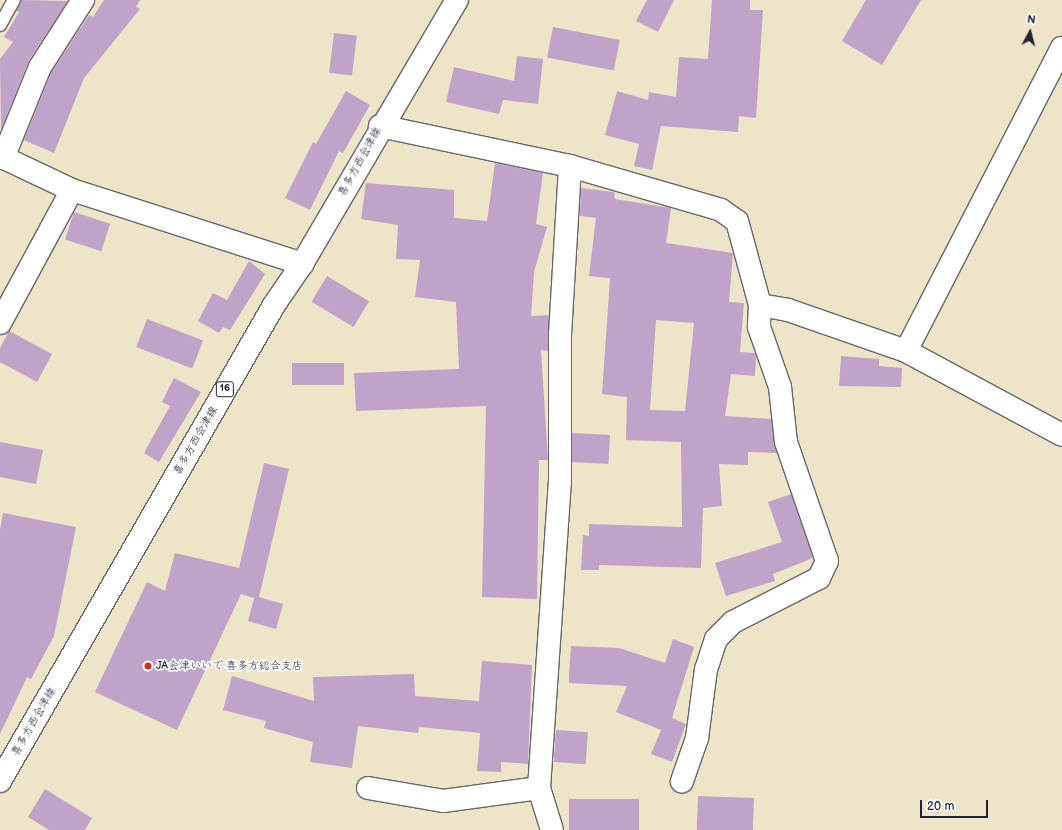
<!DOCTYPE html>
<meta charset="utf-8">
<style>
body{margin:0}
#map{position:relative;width:1062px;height:830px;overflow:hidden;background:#eee5c8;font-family:"Balsamiq Sans","Klee One",sans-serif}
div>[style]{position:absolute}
.building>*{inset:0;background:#bfa3c8;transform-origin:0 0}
.roads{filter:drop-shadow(1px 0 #69666c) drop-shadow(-1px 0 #69666c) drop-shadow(0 1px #69666c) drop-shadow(0 -1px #69666c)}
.lane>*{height:12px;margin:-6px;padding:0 6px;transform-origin:6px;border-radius:6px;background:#fff}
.street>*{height:22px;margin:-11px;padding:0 11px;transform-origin:11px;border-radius:11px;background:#fff}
.primary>*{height:22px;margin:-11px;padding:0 11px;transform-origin:11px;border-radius:11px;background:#fff}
.dots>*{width:11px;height:11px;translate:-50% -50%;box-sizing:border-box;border:2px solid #fff;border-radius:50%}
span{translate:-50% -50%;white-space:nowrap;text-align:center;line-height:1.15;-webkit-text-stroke:3.5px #fff;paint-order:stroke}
.shield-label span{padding:1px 3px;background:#fff;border:1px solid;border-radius:3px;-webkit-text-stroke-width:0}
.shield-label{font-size:10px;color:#22223b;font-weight:700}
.street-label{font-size:11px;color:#22223b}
.poi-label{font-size:11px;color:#22223b}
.left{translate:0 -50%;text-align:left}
.north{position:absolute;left:1010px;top:12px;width:40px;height:40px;-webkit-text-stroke:3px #fff;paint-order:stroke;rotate:7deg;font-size:11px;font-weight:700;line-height:16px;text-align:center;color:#22223b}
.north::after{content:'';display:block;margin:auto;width:14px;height:18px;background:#22223b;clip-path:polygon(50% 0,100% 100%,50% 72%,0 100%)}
.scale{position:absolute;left:920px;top:800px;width:68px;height:18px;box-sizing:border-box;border:2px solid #22223b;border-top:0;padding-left:5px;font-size:12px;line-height:14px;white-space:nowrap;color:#22223b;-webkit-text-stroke:3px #fff;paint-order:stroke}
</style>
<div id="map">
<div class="building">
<i style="clip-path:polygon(21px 0,68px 1px,29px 60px,1px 130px,0 59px,13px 42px,4px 37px,19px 12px,16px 11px)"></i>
<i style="clip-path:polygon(104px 0,140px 0,136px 7px,140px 9px,84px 78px,54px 153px,24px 140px,51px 73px,89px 15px,93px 17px)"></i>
<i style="clip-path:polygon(647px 0,674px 0,658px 32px,636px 21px)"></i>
<i style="clip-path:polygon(712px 0,750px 0,750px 10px,763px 10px,756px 118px,739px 116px,738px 132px,661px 126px,652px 170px,634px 166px,639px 144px,605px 135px,617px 91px,648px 100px,649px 92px,676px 97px,679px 57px,708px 59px)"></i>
<i style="clip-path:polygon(866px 0,921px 0,882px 65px,842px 41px)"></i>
<i style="left:553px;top:27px;width:68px;height:31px;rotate:11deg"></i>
<i style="left:334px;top:33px;width:23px;height:40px;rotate:7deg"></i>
<i style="clip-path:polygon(517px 56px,543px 59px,538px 104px,503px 100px,499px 114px,446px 102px,454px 67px,514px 81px)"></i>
<i style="clip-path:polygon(346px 91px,370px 105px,343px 153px,339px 151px,310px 210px,285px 198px,313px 142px,316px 144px)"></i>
<i style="clip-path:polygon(495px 163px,543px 173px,536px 224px,547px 227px,534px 272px,531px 316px,549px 315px,548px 351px,541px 350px,548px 460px,539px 460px,537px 599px,482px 597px,486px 406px,356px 411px,354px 373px,459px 369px,456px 302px,415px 297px,420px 260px,396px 259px,398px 225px,361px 219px,366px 183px,454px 190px,454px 218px,487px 221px)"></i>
<i style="clip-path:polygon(evenodd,581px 188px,614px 192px,615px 199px,671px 208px,666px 243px,733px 253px,729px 302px,744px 303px,740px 352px,755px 353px,756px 358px,755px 376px,731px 374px,725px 416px,771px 419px,777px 453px,748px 452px,748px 465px,719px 464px,722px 506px,703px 508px,701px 568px,599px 565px,599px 570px,581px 570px,583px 535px,589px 536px,589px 524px,682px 527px,681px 442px,626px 440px,627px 397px,602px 394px,610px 278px,589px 276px,596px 218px,580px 216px,581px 188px,656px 320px,694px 323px,685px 411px,650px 410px,656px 320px)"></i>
<i style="left:74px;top:212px;width:38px;height:29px;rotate:18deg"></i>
<i style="clip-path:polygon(249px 261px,265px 274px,230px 330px,223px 327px,219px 333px,198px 321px,213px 293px,227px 300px)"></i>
<i style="left:327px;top:276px;width:49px;height:30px;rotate:31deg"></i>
<i style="left:147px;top:319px;width:60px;height:30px;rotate:21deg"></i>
<i style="clip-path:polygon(9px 331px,52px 354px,37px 382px,0 362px,0 348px)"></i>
<i style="clip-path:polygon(841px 356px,879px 359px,879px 366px,902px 368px,901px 387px,839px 386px)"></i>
<i style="left:292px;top:363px;width:52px;height:22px"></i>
<i style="clip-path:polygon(174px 378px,201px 392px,159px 462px,144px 453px,170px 406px,162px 402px)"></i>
<i style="left:572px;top:433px;width:38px;height:29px;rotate:3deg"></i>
<i style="clip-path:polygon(0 442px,43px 450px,36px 484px,0 477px)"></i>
<i style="clip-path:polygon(264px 463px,289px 469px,259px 597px,283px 604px,276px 629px,248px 621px,254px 598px,241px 594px,177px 730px,95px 692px,147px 582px,165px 591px,175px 553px,239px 568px)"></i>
<i style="clip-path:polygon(791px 494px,813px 558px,773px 574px,775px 581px,726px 596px,715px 563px,782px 542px,768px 502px)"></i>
<i style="clip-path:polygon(3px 513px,76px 527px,54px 636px,31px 679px,27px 677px,0 734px,0 530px)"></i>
<i style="clip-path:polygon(673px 639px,694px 647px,672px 718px,686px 724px,672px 762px,651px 754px,661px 730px,616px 712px,627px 686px,569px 683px,569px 675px,571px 646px,619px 648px,665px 663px)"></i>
<i style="clip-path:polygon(482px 661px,532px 665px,528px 764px,501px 762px,501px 772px,477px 771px,480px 733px,419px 727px,418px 733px,358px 726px,352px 768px,310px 762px,313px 742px,264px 728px,266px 721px,223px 710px,232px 676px,314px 701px,313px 677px,414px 674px,415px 696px,479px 701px)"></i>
<i style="left:556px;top:730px;width:32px;height:32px;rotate:4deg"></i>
<i style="clip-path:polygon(45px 789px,92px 818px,85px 830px,49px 830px,28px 817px)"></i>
<i style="left:698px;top:796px;width:56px;height:34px;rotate:2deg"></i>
<i style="left:639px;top:799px;width:31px;height:70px;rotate:90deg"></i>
</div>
<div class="roads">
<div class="lane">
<i style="left:0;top:25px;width:29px;rotate:-61deg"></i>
</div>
<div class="street">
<i style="left:380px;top:126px;width:194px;rotate:11.9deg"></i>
<i style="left:570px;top:166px;width:157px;rotate:16.2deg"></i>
<i style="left:721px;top:210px;width:19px;rotate:35deg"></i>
<i style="left:737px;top:221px;width:87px;rotate:74.7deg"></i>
<i style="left:760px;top:305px;width:22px;rotate:93deg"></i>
<i style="left:759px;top:327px;width:64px;rotate:70.7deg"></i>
<i style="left:780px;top:387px;width:55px;rotate:83.8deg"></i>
<i style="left:786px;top:442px;width:126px;rotate:71deg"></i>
<i style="left:827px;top:561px;width:19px;rotate:115deg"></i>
<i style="left:819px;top:578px;width:97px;rotate:152.9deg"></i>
<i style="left:733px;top:622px;width:24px;rotate:135deg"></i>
<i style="left:716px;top:639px;width:32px;rotate:108deg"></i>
<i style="left:706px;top:669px;width:70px;rotate:97.4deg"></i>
<i style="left:697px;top:738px;width:46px;rotate:109.2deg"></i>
<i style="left:0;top:156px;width:80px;rotate:25.3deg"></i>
<i style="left:72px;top:190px;width:242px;rotate:17.8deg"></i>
<i style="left:3px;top:158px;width:98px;rotate:-67.9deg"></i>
<i style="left:40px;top:67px;width:80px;rotate:-57.3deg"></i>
<i style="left:760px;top:305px;width:28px;rotate:10deg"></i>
<i style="left:788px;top:310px;width:125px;rotate:19.2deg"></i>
<i style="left:906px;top:351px;width:177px;rotate:28.3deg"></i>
<i style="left:0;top:323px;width:151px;rotate:-61.6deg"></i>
<i style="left:906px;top:351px;width:341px;rotate:-62.8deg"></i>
<i style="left:368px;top:788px;width:76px;rotate:9.8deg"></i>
<i style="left:443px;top:801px;width:97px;rotate:-7.7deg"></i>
<i style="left:552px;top:830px;width:44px;rotate:-107.2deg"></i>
<i style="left:539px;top:788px;width:307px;rotate:-86.1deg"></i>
<i style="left:560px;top:482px;width:147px;rotate:-90deg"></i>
<i style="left:560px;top:335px;width:169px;rotate:-86.6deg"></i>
</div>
<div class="primary">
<i style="left:0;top:781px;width:549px;rotate:-60.07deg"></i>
<i style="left:274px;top:305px;width:50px;rotate:-55.7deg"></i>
<i style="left:302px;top:264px;width:306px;rotate:-59.6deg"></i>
</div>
</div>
<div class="dots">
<i style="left:148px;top:666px;background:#c8321e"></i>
</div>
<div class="shield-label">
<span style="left:225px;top:389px">16</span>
</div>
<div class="street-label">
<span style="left:360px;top:162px;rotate:-61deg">喜多方西会津線</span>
<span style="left:196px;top:441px;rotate:-60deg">喜多方西会津線</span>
<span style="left:34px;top:722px;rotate:-60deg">喜多方西会津線</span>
</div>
<div class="poi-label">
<span class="left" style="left:156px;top:666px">JA会津いいで 喜多方総合支店</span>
</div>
<div class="north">N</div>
<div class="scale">20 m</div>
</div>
